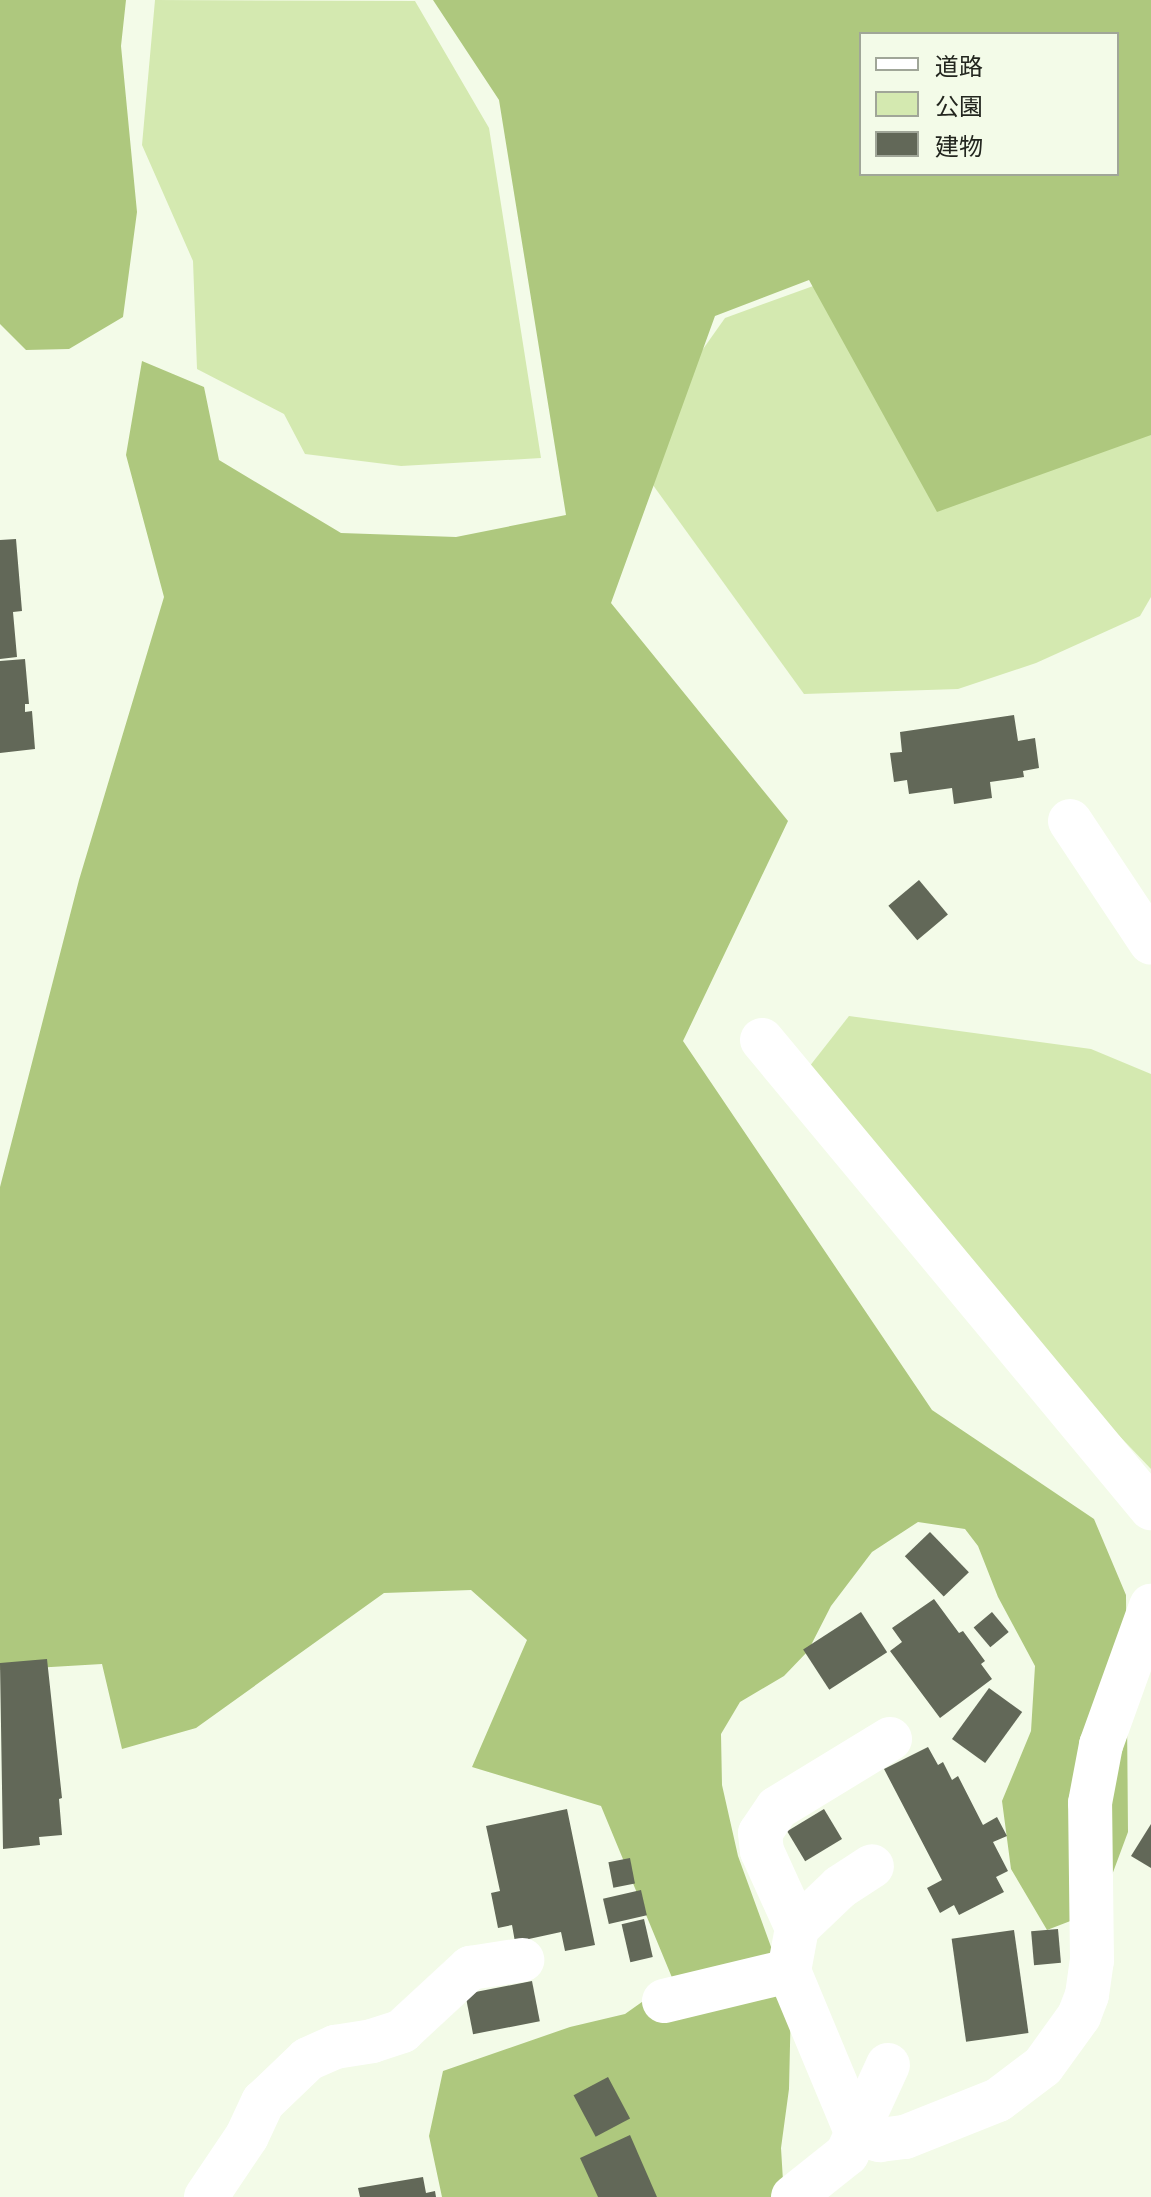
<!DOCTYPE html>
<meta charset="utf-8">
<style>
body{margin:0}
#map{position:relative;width:1151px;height:2197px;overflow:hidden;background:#f3fbe8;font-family:"PT Sans Narrow","Noto Sans JP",sans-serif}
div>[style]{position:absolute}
.green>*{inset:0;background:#d4e9b0}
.forest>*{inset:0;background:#aec87e}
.building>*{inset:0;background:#626858;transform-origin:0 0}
.minor>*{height:44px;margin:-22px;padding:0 22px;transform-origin:22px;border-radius:22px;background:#fff}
span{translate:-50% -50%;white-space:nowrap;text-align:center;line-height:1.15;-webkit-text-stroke:8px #f3fbe8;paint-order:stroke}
.legend{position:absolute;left:859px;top:32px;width:260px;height:144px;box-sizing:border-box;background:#f3fbe8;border:2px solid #a0a698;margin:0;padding:10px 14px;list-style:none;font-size:24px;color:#23261f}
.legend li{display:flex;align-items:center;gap:16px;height:40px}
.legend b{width:40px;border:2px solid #a0a698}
</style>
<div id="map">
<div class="green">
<i style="clip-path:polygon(155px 0,415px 1px,489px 128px,541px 458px,401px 466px,305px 454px,284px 414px,197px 369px,193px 261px,142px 145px)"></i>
<i style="clip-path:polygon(816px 285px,1151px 420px,1151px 597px,1140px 616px,1036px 663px,958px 689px,804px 694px,637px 463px,662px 407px,725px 318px)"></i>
<i style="clip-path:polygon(849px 1016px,1091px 1049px,1151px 1074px,1151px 1469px,808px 1111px,809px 1067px)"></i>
</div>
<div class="forest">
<i style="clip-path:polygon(0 0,126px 0,121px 46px,137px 212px,123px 317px,69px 349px,26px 350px,0 324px)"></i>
<i style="clip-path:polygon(evenodd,433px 0,1151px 0,1151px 435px,937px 512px,809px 280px,715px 316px,611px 603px,788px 821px,683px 1041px,932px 1410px,1094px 1519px,1126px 1595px,1128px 1832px,1099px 1910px,1047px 1930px,1011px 1869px,1002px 1801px,1031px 1731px,1035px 1666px,998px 1597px,978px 1546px,965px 1529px,918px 1522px,872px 1552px,831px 1606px,808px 1651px,784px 1676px,740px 1702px,721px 1734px,722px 1785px,738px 1856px,791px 2002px,789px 2089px,781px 2148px,784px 2197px,442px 2197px,429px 2136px,443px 2071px,570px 2027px,625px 2014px,673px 1980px,601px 1806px,472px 1767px,527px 1640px,471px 1590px,384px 1593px,196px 1728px,122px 1749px,102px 1664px,0 1670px,0 1187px,79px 880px,164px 597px,126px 455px,142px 361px,204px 387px,219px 460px,341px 533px,456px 537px,566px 515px,499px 100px,433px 0,861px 34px,1117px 34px,1117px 174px,861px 174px,861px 34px)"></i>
</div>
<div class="building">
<i style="clip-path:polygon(16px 539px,22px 611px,13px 612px,17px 657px,0 659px,0 540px)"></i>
<i style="clip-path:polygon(25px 659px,29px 704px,25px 704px,25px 712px,32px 711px,35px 749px,0 753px,0 661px)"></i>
<i style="clip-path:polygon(1014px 715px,1018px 741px,1035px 738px,1039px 768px,1023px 771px,1024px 777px,990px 782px,992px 798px,954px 804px,952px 788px,909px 794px,907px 780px,894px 782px,890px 753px,902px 752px,900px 732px)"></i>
<i style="left:919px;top:880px;width:45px;height:40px;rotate:50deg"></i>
<i style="left:930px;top:1532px;width:56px;height:35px;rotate:46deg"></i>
<i style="clip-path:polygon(934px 1599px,959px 1633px,963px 1631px,985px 1661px,981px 1664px,992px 1679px,940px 1718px,890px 1651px,902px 1642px,892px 1628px)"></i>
<i style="left:861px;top:1612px;width:48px;height:69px;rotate:57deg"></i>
<i style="left:992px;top:1612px;width:26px;height:24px;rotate:50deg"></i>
<i style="clip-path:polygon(47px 1659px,62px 1798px,59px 1799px,62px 1835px,39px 1837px,40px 1845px,3px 1849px,0 1663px)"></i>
<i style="left:989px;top:1688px;width:41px;height:63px;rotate:36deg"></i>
<i style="clip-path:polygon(928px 1747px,938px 1765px,943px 1762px,952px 1780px,958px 1776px,983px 1825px,997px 1817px,1007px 1836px,993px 1842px,1008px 1871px,996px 1877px,1004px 1892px,959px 1915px,954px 1905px,940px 1913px,927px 1888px,942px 1880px,884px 1769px)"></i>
<i style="clip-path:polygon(567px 1809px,595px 1945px,565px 1951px,561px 1932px,515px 1942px,512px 1925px,498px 1928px,491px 1893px,500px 1891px,486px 1826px)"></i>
<i style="left:824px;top:1809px;width:35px;height:43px;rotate:59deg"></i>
<i style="clip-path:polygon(1151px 1824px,1151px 1868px,1131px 1856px)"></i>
<i style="left:630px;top:1858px;width:26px;height:22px;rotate:79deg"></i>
<i style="left:641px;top:1890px;width:26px;height:39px;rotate:77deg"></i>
<i style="left:644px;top:1919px;width:39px;height:23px;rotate:77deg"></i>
<i style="left:1058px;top:1929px;width:34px;height:27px;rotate:85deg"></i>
<i style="left:1014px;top:1930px;width:104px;height:63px;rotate:82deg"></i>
<i style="left:532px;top:1981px;width:41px;height:68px;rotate:79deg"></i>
<i style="left:608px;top:2077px;width:47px;height:39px;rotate:62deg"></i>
<i style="clip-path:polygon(630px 2135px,657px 2197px,598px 2197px,580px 2158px)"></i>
<i style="clip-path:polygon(423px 2177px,426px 2193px,435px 2191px,436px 2197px,360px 2197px,358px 2188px)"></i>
</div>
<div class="minor">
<i style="left:1070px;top:821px;width:146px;rotate:56.4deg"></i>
<i style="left:762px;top:1040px;width:609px;rotate:50.27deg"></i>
<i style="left:890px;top:1739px;width:132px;rotate:148.6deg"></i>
<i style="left:777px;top:1808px;width:30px;rotate:124deg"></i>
<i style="left:760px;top:1833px;width:18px;rotate:84deg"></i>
<i style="left:762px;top:1851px;width:85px;rotate:65.6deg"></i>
<i style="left:797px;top:1928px;width:44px;rotate:100.5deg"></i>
<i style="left:789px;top:1971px;width:177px;rotate:67.4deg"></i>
<i style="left:857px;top:2134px;width:24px;rotate:15deg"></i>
<i style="left:880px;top:2140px;width:25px;rotate:-7deg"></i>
<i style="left:905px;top:2137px;width:100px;rotate:-21.7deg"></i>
<i style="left:998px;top:2100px;width:56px;rotate:-37.1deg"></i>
<i style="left:1043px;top:2066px;width:62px;rotate:-54.2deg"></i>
<i style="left:1079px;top:2016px;width:22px;rotate:-69deg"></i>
<i style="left:1087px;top:1995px;width:34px;rotate:-82deg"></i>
<i style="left:1092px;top:1961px;width:158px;rotate:-90.7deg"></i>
<i style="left:1090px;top:1803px;width:59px;rotate:-79.3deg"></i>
<i style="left:1101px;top:1745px;width:148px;rotate:-70.2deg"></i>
<i style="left:797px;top:1928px;width:59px;rotate:-43.6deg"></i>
<i style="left:840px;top:1887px;width:38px;rotate:-33deg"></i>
<i style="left:664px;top:2001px;width:129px;rotate:-13.5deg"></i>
<i style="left:206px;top:2197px;width:73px;rotate:-56.1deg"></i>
<i style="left:247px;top:2136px;width:38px;rotate:-65deg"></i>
<i style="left:263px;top:2102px;width:62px;rotate:-43.7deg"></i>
<i style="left:308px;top:2059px;width:30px;rotate:-24deg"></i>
<i style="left:335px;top:2047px;width:37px;rotate:-9deg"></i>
<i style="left:372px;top:2041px;width:32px;rotate:-18deg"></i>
<i style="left:402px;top:2031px;width:93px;rotate:-42.8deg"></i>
<i style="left:470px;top:1968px;width:53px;rotate:-8.7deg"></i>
<i style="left:793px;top:2197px;width:69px;rotate:-38.5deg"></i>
<i style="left:847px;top:2154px;width:98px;rotate:-65.3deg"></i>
</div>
<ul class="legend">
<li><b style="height:10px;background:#fff"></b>道路</li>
<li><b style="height:22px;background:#d4e9b0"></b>公園</li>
<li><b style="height:22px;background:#626858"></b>建物</li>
</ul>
</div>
